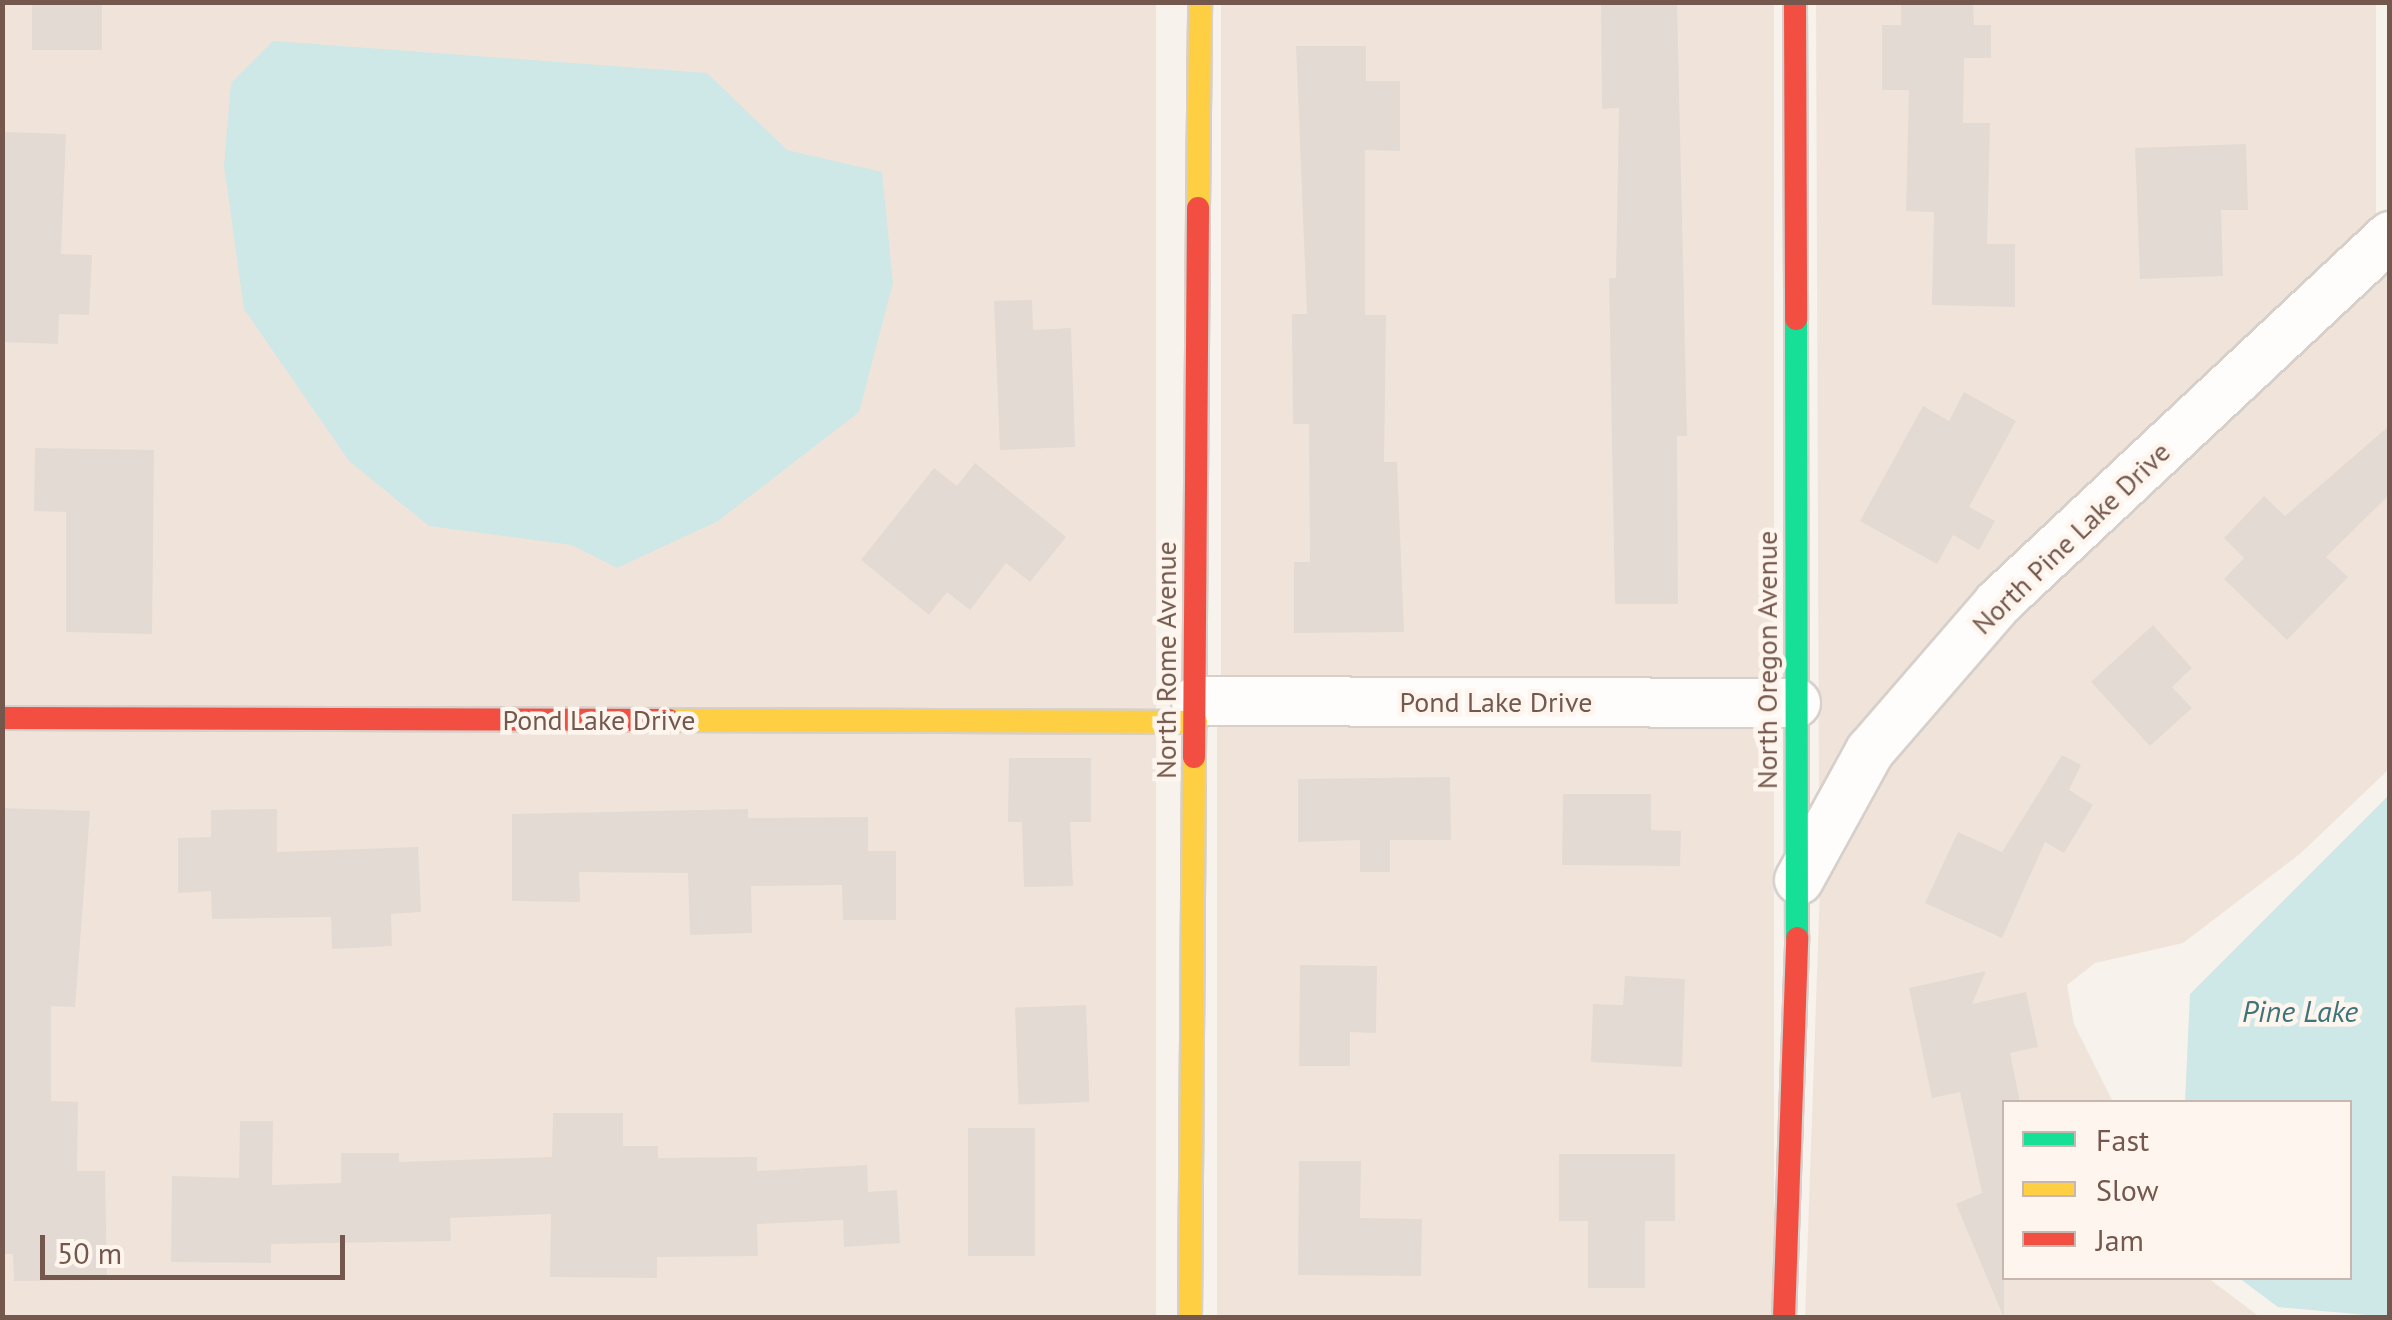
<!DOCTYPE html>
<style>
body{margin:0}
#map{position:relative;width:2392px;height:1320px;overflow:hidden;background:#f7f2ec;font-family:"PT Sans",sans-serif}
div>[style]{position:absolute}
.residential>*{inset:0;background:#f0e4da;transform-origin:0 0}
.water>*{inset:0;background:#cee7e7}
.building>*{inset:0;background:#e3dad4;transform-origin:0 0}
.roads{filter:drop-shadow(2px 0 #d6cfca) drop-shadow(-2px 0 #d6cfca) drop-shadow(0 2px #d6cfca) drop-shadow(0 -2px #d6cfca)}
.street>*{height:48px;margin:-24px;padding:0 24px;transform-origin:24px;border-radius:24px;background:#fefdfc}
.fast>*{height:22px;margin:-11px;padding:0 11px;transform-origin:11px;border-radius:11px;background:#16e098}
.slow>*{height:22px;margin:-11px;padding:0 11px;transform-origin:11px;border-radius:11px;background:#ffcf43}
.jam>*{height:22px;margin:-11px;padding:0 11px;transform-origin:11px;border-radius:11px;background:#f24e42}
span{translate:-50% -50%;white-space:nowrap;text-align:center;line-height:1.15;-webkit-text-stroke:9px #fef6ee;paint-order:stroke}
.street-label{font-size:28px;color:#75584d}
.water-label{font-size:30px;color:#407479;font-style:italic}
.frame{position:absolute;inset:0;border:5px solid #75584d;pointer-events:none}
.legend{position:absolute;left:2002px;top:1100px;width:350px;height:180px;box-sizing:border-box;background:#fef6ee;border:2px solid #c7b7ae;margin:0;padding:12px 18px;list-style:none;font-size:30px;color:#75584d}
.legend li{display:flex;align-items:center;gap:20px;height:50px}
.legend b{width:50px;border:2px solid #c7b7ae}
.scale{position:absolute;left:40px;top:1235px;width:305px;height:45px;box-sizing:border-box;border:5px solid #75584d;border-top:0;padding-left:12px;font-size:30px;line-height:35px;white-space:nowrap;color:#75584d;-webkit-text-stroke:8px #fef6ee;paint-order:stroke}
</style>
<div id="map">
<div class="residential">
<i style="left:3px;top:3px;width:1153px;height:1315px"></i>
<i style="left:1221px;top:3px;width:553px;height:675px"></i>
<i style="clip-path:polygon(1816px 3px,2376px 3px,2376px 218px,1819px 799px)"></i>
<i style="clip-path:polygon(2389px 267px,2389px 769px,2301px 853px,2183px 943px,2095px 963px,2067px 985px,2074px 1024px,2113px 1102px,2004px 1102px,2004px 1278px,2208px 1278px,2260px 1317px,1805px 1318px,1820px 887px,1887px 766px,2012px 621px)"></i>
<i style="left:1217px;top:725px;width:557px;height:593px"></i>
</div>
<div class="water">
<i style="clip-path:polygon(273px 41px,707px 73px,787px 150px,882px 172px,893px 283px,859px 412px,718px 521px,617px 568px,572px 545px,429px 526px,349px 461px,244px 309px,224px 166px,231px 83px)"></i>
<i style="clip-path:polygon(2389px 795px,2389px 1317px,2278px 1307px,2239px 1278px,2350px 1278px,2350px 1102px,2185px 1102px,2190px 994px)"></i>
</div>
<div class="building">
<i style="clip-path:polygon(1601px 2px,1677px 2px,1687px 436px,1677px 436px,1678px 604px,1615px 604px,1609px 278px,1616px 278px,1619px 108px,1602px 109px)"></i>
<i style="clip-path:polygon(1901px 2px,1973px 2px,1974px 25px,1991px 25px,1991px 58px,1964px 58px,1963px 123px,1990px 123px,1987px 244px,2015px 244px,2015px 307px,1932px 305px,1934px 212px,1906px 211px,1909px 90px,1882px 90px,1882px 25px,1901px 25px)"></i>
<i style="left:102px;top:3px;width:47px;height:70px;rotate:90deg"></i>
<i style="clip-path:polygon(1296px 46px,1366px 46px,1366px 81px,1400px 81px,1400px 151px,1365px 150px,1365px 315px,1386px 315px,1384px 462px,1397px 462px,1404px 632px,1294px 633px,1294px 562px,1310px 562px,1309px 424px,1293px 424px,1292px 314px,1307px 314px)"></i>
<i style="clip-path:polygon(4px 132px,66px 134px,61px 254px,92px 255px,89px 315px,59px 314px,58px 344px,2px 342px)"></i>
<i style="clip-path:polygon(2246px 144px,2248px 210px,2221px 210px,2223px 276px,2140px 279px,2135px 148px)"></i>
<i style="clip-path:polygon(1032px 300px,1033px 330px,1071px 328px,1075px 447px,1000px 450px,994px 301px)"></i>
<i style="clip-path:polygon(1964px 392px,2016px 421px,1969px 507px,1995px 521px,1979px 550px,1953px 535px,1937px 564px,1860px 521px,1923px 406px,1949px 421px)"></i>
<i style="clip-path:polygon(2390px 425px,2390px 494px,2326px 557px,2348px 577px,2287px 640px,2224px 579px,2244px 558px,2224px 538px,2264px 496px,2285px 516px)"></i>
<i style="clip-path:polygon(35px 448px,154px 450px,152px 634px,66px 632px,66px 512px,34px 511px)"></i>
<i style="clip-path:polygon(975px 463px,1066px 537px,1030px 582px,1006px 563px,970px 610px,947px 592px,929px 615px,861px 560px,934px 468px,957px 486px)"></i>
<i style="clip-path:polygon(2153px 625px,2192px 668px,2172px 687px,2192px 708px,2150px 746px,2091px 682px)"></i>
<i style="clip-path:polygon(2062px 755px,2081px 765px,2069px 790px,2093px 805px,2064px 853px,2045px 842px,2002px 938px,1925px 903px,1958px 832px,2002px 852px)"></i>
<i style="clip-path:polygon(1009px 758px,1091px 758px,1091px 822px,1070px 822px,1073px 886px,1024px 887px,1022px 822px,1008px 822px)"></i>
<i style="clip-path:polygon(1450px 777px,1451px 840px,1390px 840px,1390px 872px,1360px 872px,1360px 840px,1298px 842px,1298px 779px)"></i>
<i style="clip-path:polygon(1563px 794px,1651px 794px,1651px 830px,1681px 831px,1680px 866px,1562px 865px)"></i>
<i style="clip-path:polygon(2px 808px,90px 811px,75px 1007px,51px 1006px,51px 1101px,78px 1102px,77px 1171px,105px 1171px,107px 1280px,14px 1281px,13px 1254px,2px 1254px)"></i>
<i style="clip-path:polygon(277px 809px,277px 852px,418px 847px,421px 912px,391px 914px,392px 946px,332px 949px,331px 917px,212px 919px,211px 891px,178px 893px,178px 838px,211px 837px,211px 810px)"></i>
<i style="clip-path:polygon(748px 809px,748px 818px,868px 817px,868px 851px,896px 851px,896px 920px,843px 920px,842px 885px,751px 886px,752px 933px,690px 935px,688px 873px,579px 872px,580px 902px,512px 901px,512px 814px)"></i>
<i style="clip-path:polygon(1300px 965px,1377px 966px,1376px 1033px,1350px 1032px,1350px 1066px,1299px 1066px)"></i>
<i style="clip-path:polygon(1986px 971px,1972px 1004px,2026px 992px,2038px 1047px,2010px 1053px,2020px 1102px,2004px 1102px,2004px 1318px,1956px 1204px,1982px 1193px,1960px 1092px,1932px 1098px,1909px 988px)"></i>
<i style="clip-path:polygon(1625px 976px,1685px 979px,1682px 1067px,1591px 1062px,1593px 1004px,1623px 1005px)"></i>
<i style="left:1086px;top:1005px;width:97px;height:71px;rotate:88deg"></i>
<i style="clip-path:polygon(553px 1113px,623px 1113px,623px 1146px,658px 1146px,658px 1158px,757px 1157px,757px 1171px,867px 1165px,868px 1192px,897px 1190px,900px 1243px,844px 1247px,843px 1220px,757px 1224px,758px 1256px,657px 1257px,657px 1278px,550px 1277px,551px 1214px,450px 1218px,451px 1241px,271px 1244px,271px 1263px,171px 1262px,172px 1176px,239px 1178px,240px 1121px,273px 1121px,272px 1185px,341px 1183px,341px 1153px,399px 1153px,399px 1162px,552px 1157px)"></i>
<i style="left:1035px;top:1128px;width:128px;height:67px;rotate:90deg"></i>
<i style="clip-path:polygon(1559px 1154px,1675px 1154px,1675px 1221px,1645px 1221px,1645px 1288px,1588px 1288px,1588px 1221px,1559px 1221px)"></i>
<i style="clip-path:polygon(1299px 1161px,1361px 1161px,1360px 1218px,1422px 1219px,1421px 1276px,1298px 1275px)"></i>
</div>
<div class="roads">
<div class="street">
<i style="left:1196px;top:701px;width:600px;rotate:0.19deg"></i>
<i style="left:1799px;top:880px;width:147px;rotate:-61.2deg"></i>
<i style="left:1870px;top:751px;width:196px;rotate:-49.1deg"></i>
<i style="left:1998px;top:603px;width:537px;rotate:-43.11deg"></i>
</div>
<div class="fast">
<i style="left:1796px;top:319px;width:619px;rotate:89.91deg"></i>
</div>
<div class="slow">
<i style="left:1198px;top:208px;width:206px;rotate:-89.4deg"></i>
<i style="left:669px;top:720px;width:527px;rotate:0.22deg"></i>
<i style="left:1190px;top:1318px;width:561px;rotate:-89.59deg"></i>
</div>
<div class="jam">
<i style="left:1795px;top:2px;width:317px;rotate:89.8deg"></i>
<i style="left:2px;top:718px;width:667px;rotate:0.17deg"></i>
<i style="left:1194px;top:757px;width:549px;rotate:-89.58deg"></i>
<i style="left:1784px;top:1318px;width:380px;rotate:-88deg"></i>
</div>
</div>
<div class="street-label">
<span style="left:2071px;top:538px;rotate:-44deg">North Pine Lake Drive</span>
<span style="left:1166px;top:660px;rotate:-90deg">North Rome Avenue</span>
<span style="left:1767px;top:660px;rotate:-90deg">North Oregon Avenue</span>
<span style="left:1496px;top:702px">Pond Lake Drive</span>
<span style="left:599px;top:720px">Pond Lake Drive</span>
</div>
<div class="water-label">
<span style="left:2300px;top:1011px">Pine Lake</span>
</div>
<div class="frame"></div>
<ul class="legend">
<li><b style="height:12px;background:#16e098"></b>Fast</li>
<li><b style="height:12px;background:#ffcf43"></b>Slow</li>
<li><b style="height:12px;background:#f24e42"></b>Jam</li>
</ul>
<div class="scale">50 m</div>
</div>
